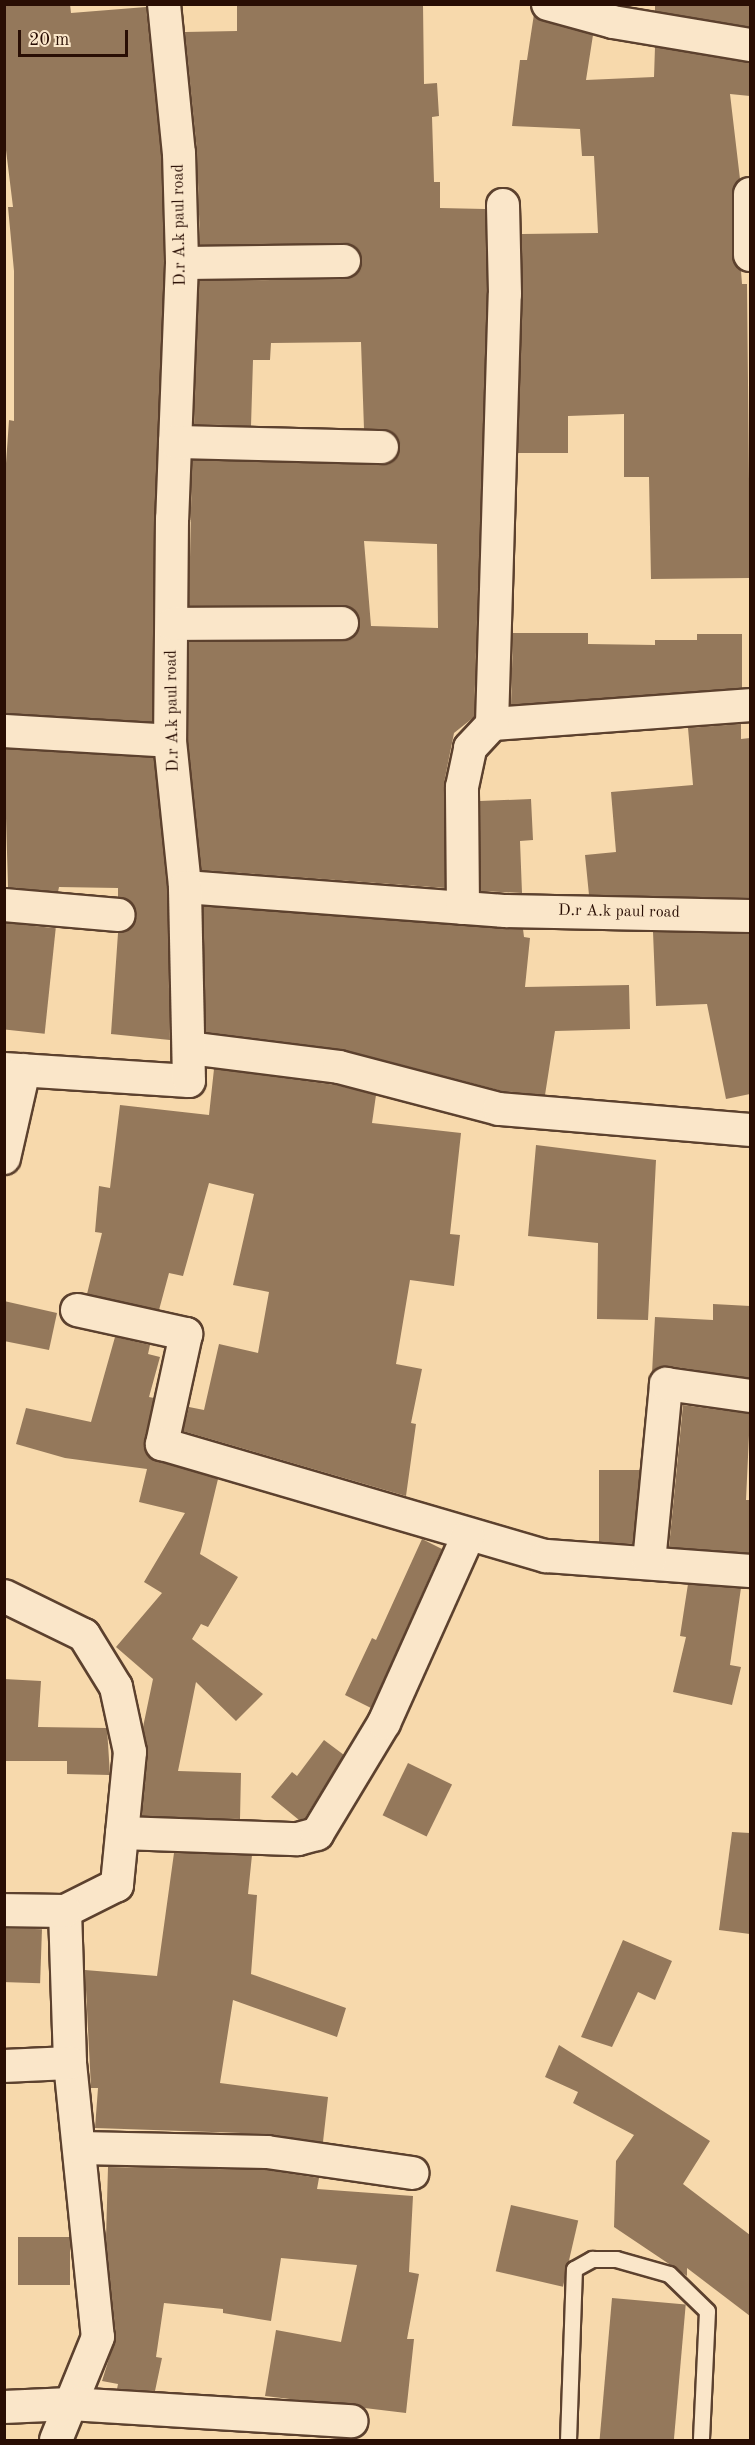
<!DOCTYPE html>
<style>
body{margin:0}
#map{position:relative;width:755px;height:2445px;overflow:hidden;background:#f7d9ac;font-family:"Old Standard TT",serif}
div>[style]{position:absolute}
.building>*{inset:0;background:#94785b;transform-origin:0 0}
.roads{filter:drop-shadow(2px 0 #5c412e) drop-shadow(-2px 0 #5c412e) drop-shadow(0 2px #5c412e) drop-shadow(0 -2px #5c412e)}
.lane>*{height:15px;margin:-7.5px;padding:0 7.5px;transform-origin:7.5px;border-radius:7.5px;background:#fae6c9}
.street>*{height:32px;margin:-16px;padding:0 16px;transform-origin:16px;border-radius:16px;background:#fae6c9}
span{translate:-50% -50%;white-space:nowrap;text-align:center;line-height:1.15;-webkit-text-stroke:5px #fae6c9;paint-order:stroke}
.street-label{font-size:16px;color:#290e04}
.frame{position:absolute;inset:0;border:6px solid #290e04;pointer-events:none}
.scale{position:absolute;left:18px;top:30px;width:110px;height:27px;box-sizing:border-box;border:3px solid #290e04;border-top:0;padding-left:8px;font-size:18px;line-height:21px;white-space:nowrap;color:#290e04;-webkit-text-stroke:4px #fae6c9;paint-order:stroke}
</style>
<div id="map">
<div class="building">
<i style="clip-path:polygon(4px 4px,70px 4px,71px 13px,146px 7px,161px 154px,164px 263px,152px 722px,4px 713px,4px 492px,9px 420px,14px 421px,14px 271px,8px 207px,13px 207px,4px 134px)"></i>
<i style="clip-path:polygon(evenodd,237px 4px,423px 4px,424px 84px,437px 83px,439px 116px,432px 117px,434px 182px,440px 182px,440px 208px,485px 209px,487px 294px,474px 717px,454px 733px,444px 783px,445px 888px,201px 870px,188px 740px,189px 642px,342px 641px,357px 632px,360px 622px,351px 608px,342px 605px,189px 606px,192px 460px,382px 465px,391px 462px,400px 448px,391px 431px,364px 429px,361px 342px,271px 343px,270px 360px,253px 360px,251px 426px,194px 424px,199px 281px,344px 279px,354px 276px,362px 261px,359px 251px,344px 243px,200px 245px,197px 151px,185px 32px,237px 31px,237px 4px,364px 541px,437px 544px,438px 628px,371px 626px,364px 541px)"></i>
<i style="clip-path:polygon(655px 4px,750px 4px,750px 27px,655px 11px)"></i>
<i style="clip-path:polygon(534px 14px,593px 35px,586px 80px,654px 77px,655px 47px,750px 62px,750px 96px,730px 94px,740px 179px,732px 194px,732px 255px,741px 271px,742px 284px,747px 284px,750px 578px,651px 579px,649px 477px,624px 477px,624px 414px,568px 416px,568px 453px,518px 453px,522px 234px,598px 233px,594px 156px,582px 156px,580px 129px,512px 126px,520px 60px,527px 60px)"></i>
<i style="clip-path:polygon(513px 633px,588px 633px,588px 644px,655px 645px,655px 640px,697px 640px,697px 634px,742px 634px,742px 688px,511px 705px)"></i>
<i style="clip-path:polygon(741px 724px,741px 739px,750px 738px,750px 898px,589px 895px,585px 855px,616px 852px,611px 792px,693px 785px,688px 728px)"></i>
<i style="clip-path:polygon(4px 749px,154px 758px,167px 888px,170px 1040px,111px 1034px,118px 933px,133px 926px,137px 916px,130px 901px,118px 897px,118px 888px,59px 887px,58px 892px,8px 887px)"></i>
<i style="clip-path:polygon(531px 799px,533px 840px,520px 841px,522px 893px,481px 891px,480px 801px)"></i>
<i style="clip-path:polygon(203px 906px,523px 929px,524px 937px,530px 938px,525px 987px,629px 985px,630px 1029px,555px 1031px,545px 1095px,502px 1091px,341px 1049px,206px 1032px)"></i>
<i style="left:6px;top:923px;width:50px;height:106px;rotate:6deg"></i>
<i style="clip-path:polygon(653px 932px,750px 934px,750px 1094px,726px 1099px,707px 1004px,656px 1006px)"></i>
<i style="clip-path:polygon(214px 1069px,336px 1085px,376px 1095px,372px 1123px,461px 1133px,450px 1234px,460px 1235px,454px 1286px,410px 1280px,396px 1364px,422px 1369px,411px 1423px,416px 1424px,406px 1496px,183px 1431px,189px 1407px,204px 1410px,219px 1344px,258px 1353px,269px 1292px,233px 1285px,254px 1194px,209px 1183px,183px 1276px,169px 1273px,159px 1310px,87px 1294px,102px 1233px,95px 1232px,99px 1186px,110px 1188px,120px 1105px,209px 1115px)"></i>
<i style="clip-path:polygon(536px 1145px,656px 1160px,648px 1320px,597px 1319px,598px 1243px,528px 1236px)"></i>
<i style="clip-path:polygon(4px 1301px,57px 1313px,49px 1350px,4px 1341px)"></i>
<i style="clip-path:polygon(713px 1304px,750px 1306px,750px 1378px,669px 1366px,652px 1373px,655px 1317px,713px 1320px)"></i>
<i style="clip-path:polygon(115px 1337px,150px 1345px,148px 1354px,160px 1357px,149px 1397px,154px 1398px,144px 1441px,149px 1456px,218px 1479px,200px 1554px,238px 1577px,208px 1627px,201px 1624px,192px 1639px,263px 1694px,236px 1721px,196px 1682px,178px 1771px,241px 1773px,240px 1819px,142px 1816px,148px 1754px,143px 1727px,153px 1679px,116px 1647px,162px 1593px,144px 1582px,185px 1513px,139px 1502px,147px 1469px,65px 1458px,16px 1444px,26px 1408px,91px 1422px)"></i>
<i style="clip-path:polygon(683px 1405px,750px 1414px,746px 1500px,750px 1500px,750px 1553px,669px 1547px)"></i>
<i style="clip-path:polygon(599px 1470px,640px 1470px,633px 1544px,599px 1542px)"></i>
<i style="clip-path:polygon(422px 1539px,442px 1549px,371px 1708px,345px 1695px,372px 1638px,376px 1640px)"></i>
<i style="clip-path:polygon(688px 1584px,741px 1588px,730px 1665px,741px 1667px,732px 1705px,673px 1692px,686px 1637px,680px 1636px)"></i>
<i style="clip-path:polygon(4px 1679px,41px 1681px,38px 1727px,107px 1728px,110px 1775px,67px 1774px,67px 1761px,4px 1761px)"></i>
<i style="clip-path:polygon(324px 1740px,344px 1755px,305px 1818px,299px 1820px,271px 1797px,292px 1772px,297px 1776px)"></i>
<i style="left:408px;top:1763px;width:49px;height:58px;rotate:26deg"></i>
<i style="clip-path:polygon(732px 1832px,750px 1833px,750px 1934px,719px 1930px)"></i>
<i style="clip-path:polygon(174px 1853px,252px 1855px,248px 1894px,257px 1895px,251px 1974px,346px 2008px,337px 2037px,233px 2000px,220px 2083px,328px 2097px,323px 2142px,268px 2134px,95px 2128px,98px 2088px,91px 2088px,85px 1970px,157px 1976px)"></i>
<i style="left:4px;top:1928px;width:38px;height:54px;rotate:2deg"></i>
<i style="clip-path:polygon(623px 1940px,672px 1961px,655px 2000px,638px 1992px,612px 2047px,581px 2037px)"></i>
<i style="clip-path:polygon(559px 2045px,710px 2141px,683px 2184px,750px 2235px,750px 2316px,687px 2268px,687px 2276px,614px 2227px,616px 2161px,634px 2135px,573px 2103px,578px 2092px,545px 2077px)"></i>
<i style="clip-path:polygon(108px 2167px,266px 2170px,319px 2178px,317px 2189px,413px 2196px,409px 2272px,419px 2274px,407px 2339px,414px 2339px,406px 2413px,265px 2396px,276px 2330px,341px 2342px,357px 2265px,281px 2258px,271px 2321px,223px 2313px,223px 2309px,164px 2303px,156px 2357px,162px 2358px,155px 2391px,117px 2389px,118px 2384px,102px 2381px,116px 2336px,106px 2238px)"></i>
<i style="left:511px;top:2205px;width:69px;height:68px;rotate:13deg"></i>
<i style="left:18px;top:2237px;width:52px;height:48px"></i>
<i style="left:612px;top:2298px;width:74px;height:142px;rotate:5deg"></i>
</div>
<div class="roads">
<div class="lane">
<i style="left:568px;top:2440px;width:171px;rotate:-88deg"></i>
<i style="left:574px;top:2269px;width:21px;rotate:-29deg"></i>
<i style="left:592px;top:2259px;width:24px"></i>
<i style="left:616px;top:2259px;width:55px;rotate:15.8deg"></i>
<i style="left:669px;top:2274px;width:53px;rotate:44.2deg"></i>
<i style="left:707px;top:2311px;width:129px;rotate:92.7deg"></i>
</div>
<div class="street">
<i style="left:164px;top:4px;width:150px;rotate:84.3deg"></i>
<i style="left:179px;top:153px;width:110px;rotate:88.4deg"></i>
<i style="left:182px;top:263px;width:256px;rotate:92.2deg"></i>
<i style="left:172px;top:519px;width:222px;rotate:90.5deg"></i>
<i style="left:170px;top:741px;width:147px;rotate:84.1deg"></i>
<i style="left:185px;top:887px;width:322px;rotate:4.3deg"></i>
<i style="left:506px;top:911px;width:244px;rotate:1.2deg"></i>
<i style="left:548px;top:4px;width:67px;rotate:15.5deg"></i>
<i style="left:613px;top:22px;width:139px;rotate:9.5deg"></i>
<i style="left:750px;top:194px;width:61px;rotate:90deg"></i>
<i style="left:182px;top:263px;width:162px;rotate:-0.7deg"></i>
<i style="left:175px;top:442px;width:207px;rotate:1.4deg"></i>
<i style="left:172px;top:624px;width:170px;rotate:-0.3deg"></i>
<i style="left:492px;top:724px;width:259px;rotate:-4.2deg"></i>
<i style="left:4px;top:731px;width:166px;rotate:3.4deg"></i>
<i style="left:4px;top:905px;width:115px;rotate:5deg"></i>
<i style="left:463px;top:908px;width:121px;rotate:-90.5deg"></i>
<i style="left:462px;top:787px;width:40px;rotate:-78deg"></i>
<i style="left:470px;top:748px;width:33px;rotate:-47deg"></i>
<i style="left:492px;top:724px;width:430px;rotate:-88.3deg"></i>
<i style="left:505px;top:294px;width:89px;rotate:-91.3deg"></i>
<i style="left:189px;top:1048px;width:151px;rotate:7.2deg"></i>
<i style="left:339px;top:1067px;width:165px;rotate:14.7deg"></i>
<i style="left:499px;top:1109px;width:252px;rotate:4.8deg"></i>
<i style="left:4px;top:1069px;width:185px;rotate:3.7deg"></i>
<i style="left:189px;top:1081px;width:194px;rotate:-91.2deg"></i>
<i style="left:4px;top:1158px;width:90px;rotate:-77.2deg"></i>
<i style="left:77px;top:1310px;width:112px;rotate:12.4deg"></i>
<i style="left:186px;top:1334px;width:113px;rotate:102.3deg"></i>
<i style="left:162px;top:1444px;width:400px;rotate:16.3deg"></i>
<i style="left:546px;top:1556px;width:205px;rotate:4.2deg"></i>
<i style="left:649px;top:1562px;width:179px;rotate:-84.5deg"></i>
<i style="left:666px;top:1384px;width:85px;rotate:8.1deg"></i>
<i style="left:4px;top:1596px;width:89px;rotate:26deg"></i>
<i style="left:84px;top:1635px;width:61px;rotate:58.4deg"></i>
<i style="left:116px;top:1687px;width:66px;rotate:77.8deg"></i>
<i style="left:130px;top:1752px;width:134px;rotate:95.6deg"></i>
<i style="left:117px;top:1885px;width:58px;rotate:153.4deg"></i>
<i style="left:65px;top:1911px;width:152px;rotate:88.1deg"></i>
<i style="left:70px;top:2063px;width:275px;rotate:84.2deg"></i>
<i style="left:98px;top:2337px;width:111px;rotate:112.2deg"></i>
<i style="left:122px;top:1833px;width:176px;rotate:2deg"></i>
<i style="left:298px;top:1839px;width:20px;rotate:-15deg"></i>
<i style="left:317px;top:1834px;width:130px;rotate:-58.9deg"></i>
<i style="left:384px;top:1723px;width:205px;rotate:-65.8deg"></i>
<i style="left:4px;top:1910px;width:61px;rotate:0.9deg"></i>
<i style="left:4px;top:2066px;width:66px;rotate:-2.6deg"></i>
<i style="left:80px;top:2148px;width:187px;rotate:1.2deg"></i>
<i style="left:267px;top:2152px;width:147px;rotate:8.2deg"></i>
<i style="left:4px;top:2407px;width:66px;rotate:-2.6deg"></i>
<i style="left:70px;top:2404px;width:282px;rotate:3.5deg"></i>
</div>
</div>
<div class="street-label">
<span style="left:180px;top:225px;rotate:-91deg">D.r A.k paul road</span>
<span style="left:173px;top:711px;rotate:-91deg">D.r A.k paul road</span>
<span style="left:619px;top:912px;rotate:1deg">D.r A.k paul road</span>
</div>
<div class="frame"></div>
<div class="scale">20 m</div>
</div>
